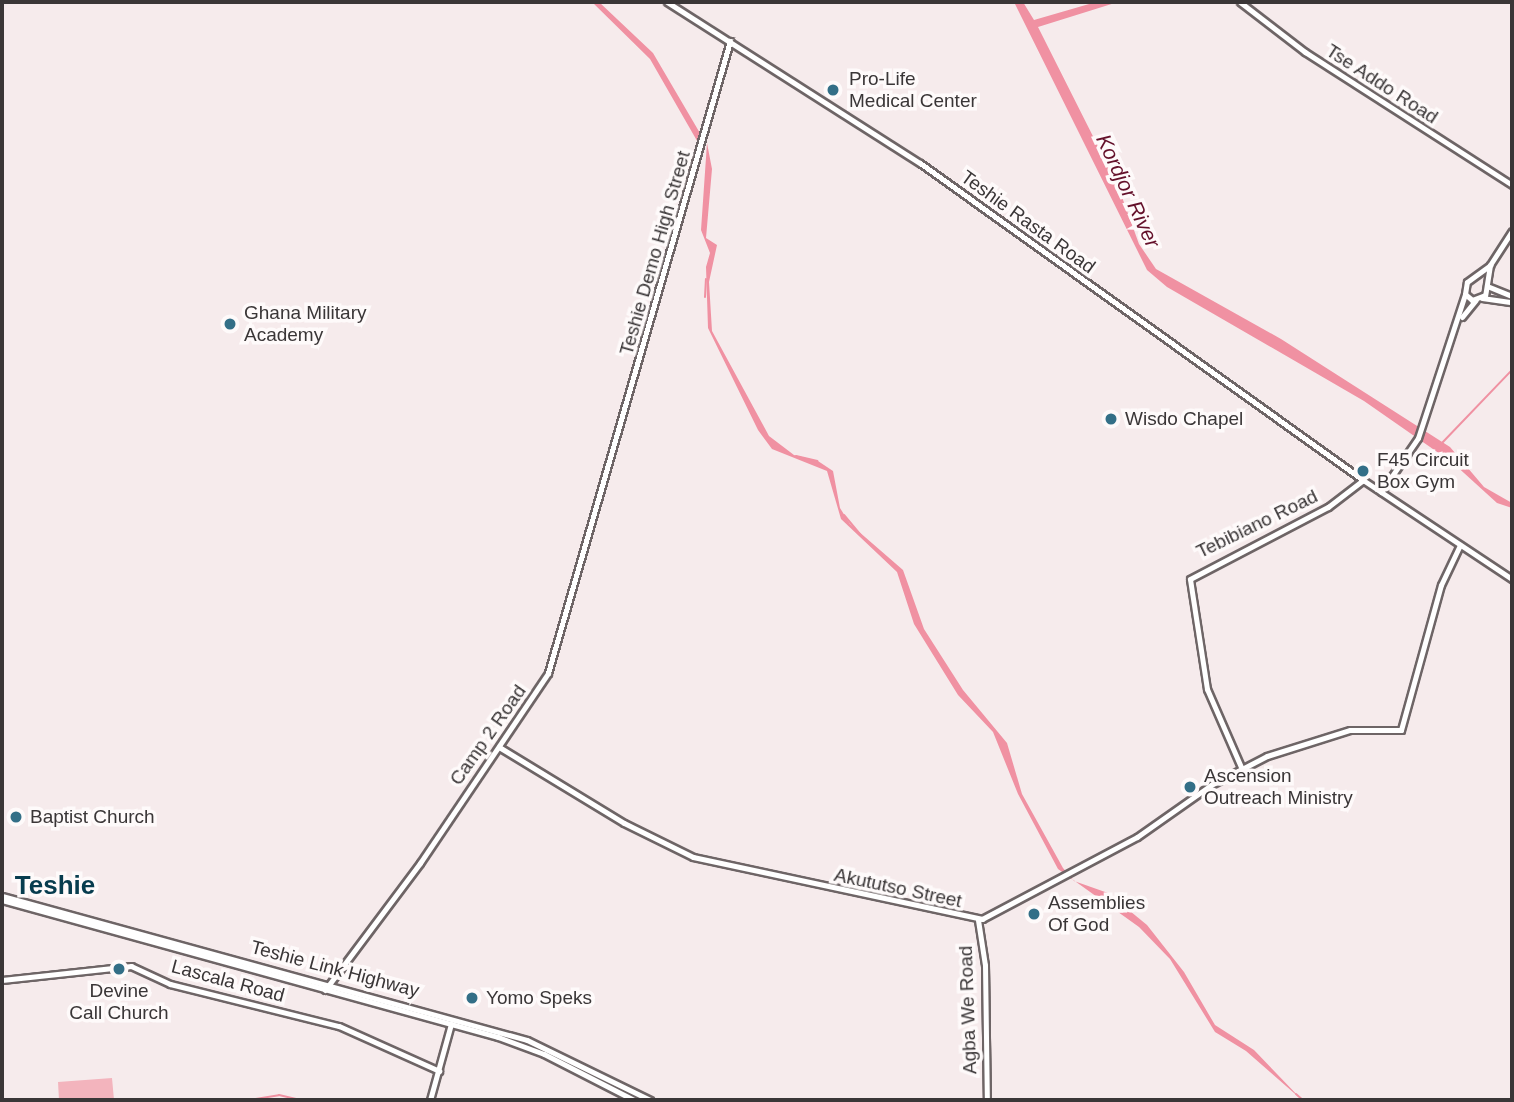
<!DOCTYPE html>
<style>
body{margin:0}
#map{position:relative;width:1514px;height:1102px;overflow:hidden;background:#f6ebec;font-family:Helvetica,sans-serif}
div>[style]{position:absolute}
.green>*{inset:0;background:#f3b4bd}
.water>*{inset:0;background:#f091a2}
.stream>*{height:2px;margin:-1px;padding:0 1px;transform-origin:1px;border-radius:1px;background:#f091a2}
.roads{filter:drop-shadow(2px 0 #6e6566) drop-shadow(-2px 0 #6e6566) drop-shadow(0 2px #6e6566) drop-shadow(0 -2px #6e6566)}
.secondary>*{height:5px;margin:-2.5px;padding:0 2.5px;transform-origin:2.5px;border-radius:2.5px;background:#fff}
.dots>*{width:19px;height:19px;translate:-50% -50%;box-sizing:border-box;border:4px solid #fefafa;border-radius:50%}
span{translate:-50% -50%;white-space:nowrap;text-align:center;line-height:1.15;-webkit-text-stroke:7px #fefafa;paint-order:stroke}
.poi-label{font-size:19px;color:#3a3637}
.left{translate:0 -50%;text-align:left}
.street-label{font-size:19px;color:#3a3637}
.water-label{font-size:21px;color:#64102a;font-style:italic}
.district-label{font-size:26px;color:#073c4e;font-weight:700}
.frame{position:absolute;inset:0;border:4px solid #3a3637;pointer-events:none}
</style>
<div id="map">
<div class="green">
<i style="clip-path:polygon(112px 1078px,114px 1100px,59px 1100px,58px 1082px)"></i>
</div>
<div class="water">
<i style="clip-path:polygon(592px 2px,599px 2px,653px 53px,704px 140px,700px 146px,650px 59px)"></i>
<i style="clip-path:polygon(1014px 2px,1023px 2px,1034px 20px,1096px 2px,1118px 2px,1038px 27px,1118px 186px,1139px 244px,1156px 269px,1281px 339px,1450px 447px,1484px 487px,1512px 503px,1512px 508px,1497px 503px,1453px 463px,1364px 401px,1167px 287px,1147px 270px)"></i>
<i style="clip-path:polygon(707px 143px,712px 169px,706px 238px,717px 245px,709px 282px,712px 331px,769px 436px,794px 455px,818px 461px,833px 471px,840px 508px,850px 524px,903px 570px,924px 629px,963px 690px,1007px 743px,1022px 794px,1063px 868px,1074px 881px,1108px 893px,1147px 925px,1184px 972px,1215px 1025px,1254px 1050px,1302px 1100px,1246px 1051px,1215px 1032px,1170px 959px,1139px 927px,1058px 869px,1018px 794px,993px 732px,958px 695px,914px 624px,897px 572px,841px 519px,827px 471px,772px 449px,758px 430px,708px 328px,706px 267px,710px 253px,701px 230px)"></i>
</div>
<div class="stream">
<i style="left:705px;top:297px;width:18px;rotate:-87deg"></i>
<i style="left:1441px;top:444px;width:103px;rotate:-46.2deg"></i>
<i style="left:796px;top:456px;width:22px;rotate:13deg"></i>
<i style="left:844px;top:515px;width:26px;rotate:50deg"></i>
<i style="left:1296px;top:1094px;width:9px;rotate:41deg"></i>
<i style="left:249px;top:1100px;width:30px;rotate:-9deg"></i>
<i style="left:279px;top:1095px;width:23px;rotate:13deg"></i>
<i style="left:408px;top:1100px;width:47px"></i>
</div>
<div class="roads">
<div class="secondary">
<i style="left:667px;top:2px;width:300px;rotate:32.5deg"></i>
<i style="left:920px;top:163px;width:545px;rotate:35.59deg"></i>
<i style="left:1363px;top:480px;width:179px;rotate:33.6deg"></i>
<i style="left:1240px;top:2px;width:82px;rotate:37.6deg"></i>
<i style="left:1305px;top:52px;width:246px;rotate:32.7deg"></i>
<i style="left:1490px;top:265px;width:30px;rotate:99deg"></i>
<i style="left:1485px;top:295px;width:14px;rotate:159deg"></i>
<i style="left:1472px;top:300px;width:9px;rotate:-139deg"></i>
<i style="left:1465px;top:294px;width:12px;rotate:-81deg"></i>
<i style="left:1467px;top:282px;width:29px;rotate:-36deg"></i>
<i style="left:1490px;top:265px;width:40px;rotate:-57.1deg"></i>
<i style="left:1487px;top:286px;width:27px;rotate:22deg"></i>
<i style="left:1482px;top:298px;width:30px;rotate:8deg"></i>
<i style="left:1462px;top:317px;width:22px;rotate:-51deg"></i>
<i style="left:1381px;top:492px;width:65px;rotate:-55.6deg"></i>
<i style="left:1418px;top:438px;width:151px;rotate:-71.9deg"></i>
<i style="left:499px;top:747px;width:146px;rotate:31.3deg"></i>
<i style="left:624px;top:823px;width:77px;rotate:26.2deg"></i>
<i style="left:693px;top:857px;width:296px;rotate:12.1deg"></i>
<i style="left:982px;top:919px;width:175px;rotate:-27.9deg"></i>
<i style="left:1137px;top:837px;width:90px;rotate:-35.1deg"></i>
<i style="left:1211px;top:785px;width:63px;rotate:-27.4deg"></i>
<i style="left:1267px;top:756px;width:87px;rotate:-17.4deg"></i>
<i style="left:1350px;top:730px;width:51px"></i>
<i style="left:1401px;top:730px;width:150px;rotate:-74.6deg"></i>
<i style="left:1441px;top:585px;width:44px;rotate:-64.6deg"></i>
<i style="left:1241px;top:767px;width:85px;rotate:-113.6deg"></i>
<i style="left:1207px;top:689px;width:111px;rotate:-98.8deg"></i>
<i style="left:1190px;top:579px;width:156px;rotate:-27.6deg"></i>
<i style="left:1328px;top:507px;width:44px;rotate:-37.6deg"></i>
<i style="left:2px;top:896px;width:544px;rotate:15.34deg"></i>
<i style="left:527px;top:1040px;width:137px;rotate:26deg"></i>
<i style="left:2px;top:900px;width:515px;rotate:15.44deg"></i>
<i style="left:498px;top:1037px;width:49px;rotate:20.3deg"></i>
<i style="left:544px;top:1054px;width:101px;rotate:27.1deg"></i>
<i style="left:978px;top:920px;width:46px;rotate:81.2deg"></i>
<i style="left:985px;top:965px;width:135px;rotate:89.2deg"></i>
<i style="left:2px;top:980px;width:130px;rotate:-6.2deg"></i>
<i style="left:131px;top:966px;width:43px;rotate:24.8deg"></i>
<i style="left:170px;top:984px;width:174px;rotate:14deg"></i>
<i style="left:339px;top:1026px;width:110px;rotate:24.2deg"></i>
<i style="left:325px;top:990px;width:159px;rotate:-53.2deg"></i>
<i style="left:420px;top:863px;width:229px;rotate:-56deg"></i>
<i style="left:548px;top:673px;width:658px;rotate:-73.93deg"></i>
<i style="left:430px;top:1100px;width:79px;rotate:-74.6deg"></i>
</div>
</div>
<div class="dots">
<i style="left:833px;top:90px;background:#336f87"></i>
<i style="left:230px;top:324px;background:#336f87"></i>
<i style="left:1111px;top:419px;background:#336f87"></i>
<i style="left:1363px;top:471px;background:#336f87"></i>
<i style="left:1190px;top:787px;background:#336f87"></i>
<i style="left:16px;top:817px;background:#336f87"></i>
<i style="left:1034px;top:914px;background:#336f87"></i>
<i style="left:119px;top:969px;background:#336f87"></i>
<i style="left:472px;top:998px;background:#336f87"></i>
</div>
<div class="poi-label">
<span class="left" style="left:849px;top:90px">Pro-Life<br>Medical Center</span>
<span class="left" style="left:244px;top:324px">Ghana Military<br>Academy</span>
<span class="left" style="left:1125px;top:419px">Wisdo Chapel</span>
<span class="left" style="left:1377px;top:471px">F45 Circuit<br>Box Gym</span>
<span class="left" style="left:1204px;top:787px">Ascension<br>Outreach Ministry</span>
<span class="left" style="left:30px;top:817px">Baptist Church</span>
<span class="left" style="left:1048px;top:914px">Assemblies<br>Of God</span>
<span style="left:119px;top:1002px">Devine<br>Call Church</span>
<span class="left" style="left:486px;top:998px">Yomo Speks</span>
</div>
<div class="street-label">
<span style="left:1382px;top:84px;rotate:33deg">Tse Addo Road</span>
<span style="left:1028px;top:222px;rotate:36deg">Teshie Rasta Road</span>
<span style="left:655px;top:253px;rotate:-74deg">Teshie Demo High Street</span>
<span style="left:1257px;top:524px;rotate:-26deg">Tebibiano Road</span>
<span style="left:488px;top:735px;rotate:-55deg">Camp 2 Road</span>
<span style="left:898px;top:888px;rotate:12deg">Akututso Street</span>
<span style="left:335px;top:969px;rotate:15deg">Teshie Link Highway</span>
<span style="left:228px;top:981px;rotate:15deg">Lascala Road</span>
<span style="left:968px;top:1010px;rotate:-92deg">Agba We Road</span>
</div>
<div class="water-label">
<span style="left:1128px;top:191px;rotate:65deg">Kordjor River</span>
</div>
<div class="district-label">
<span style="left:55px;top:886px">Teshie</span>
</div>
<div class="frame"></div>
</div>
